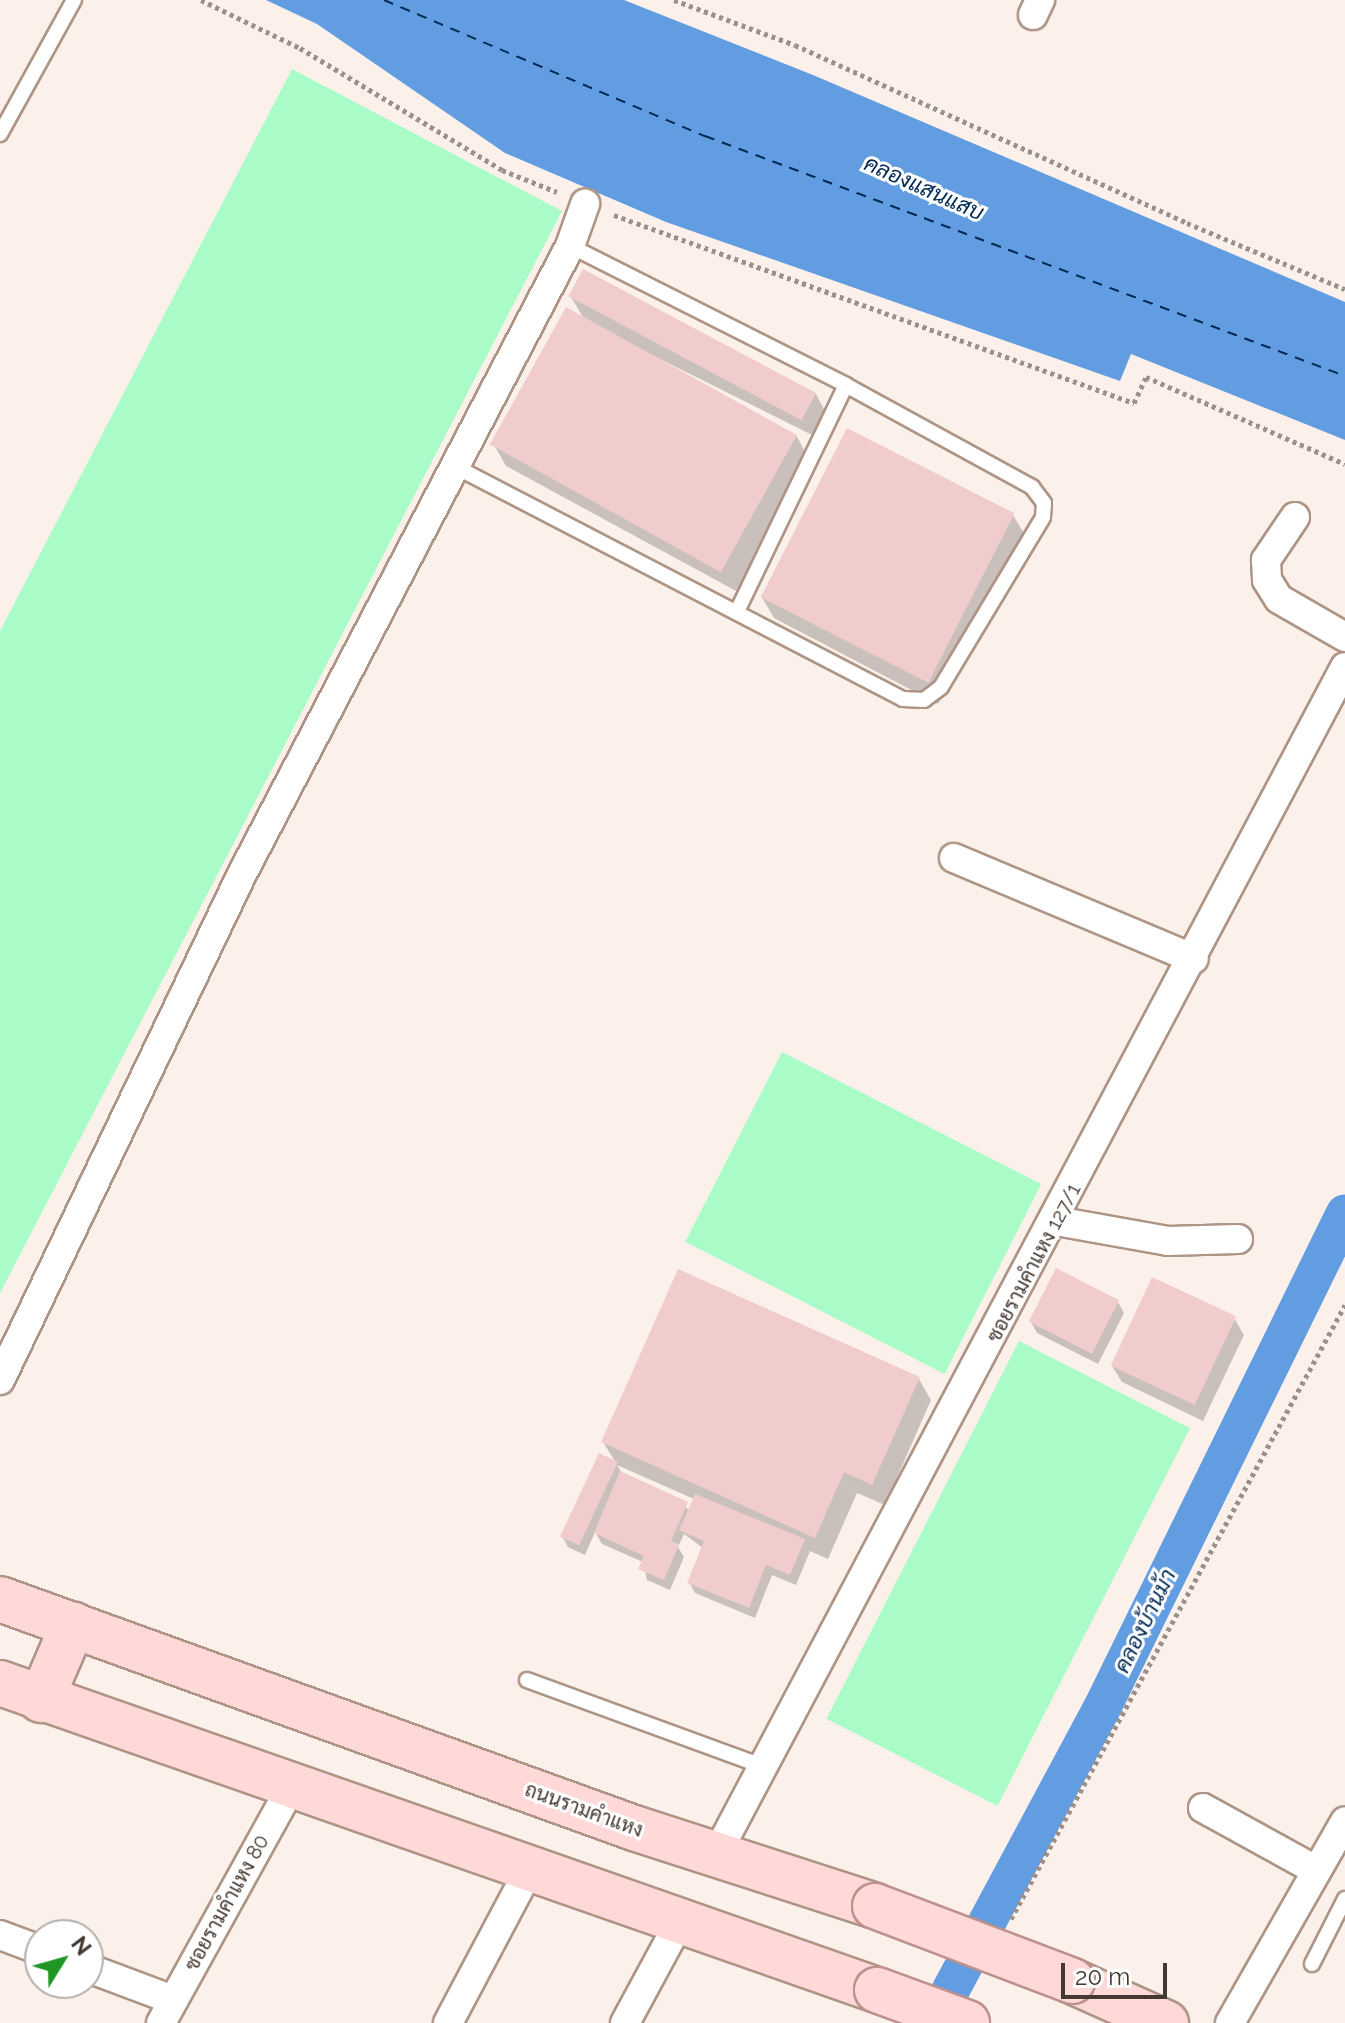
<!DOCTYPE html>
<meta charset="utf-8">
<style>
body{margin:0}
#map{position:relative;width:1345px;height:2023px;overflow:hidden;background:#fcf1ea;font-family:Raleway,Sarabun,sans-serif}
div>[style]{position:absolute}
.green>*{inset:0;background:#a9fbc7;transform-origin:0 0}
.water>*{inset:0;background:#629de1}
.shadow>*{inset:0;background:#0003}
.canal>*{height:38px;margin:-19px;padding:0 19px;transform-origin:19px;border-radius:19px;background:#629de1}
.ferry>*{height:2px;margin-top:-1px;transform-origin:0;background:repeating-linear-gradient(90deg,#002a55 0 10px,transparent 0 18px)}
.building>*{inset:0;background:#f0cdcc;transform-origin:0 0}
.path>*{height:5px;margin-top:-2.5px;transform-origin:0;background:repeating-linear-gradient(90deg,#9c918a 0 4px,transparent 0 8px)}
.roads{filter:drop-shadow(2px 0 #ae9484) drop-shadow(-2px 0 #ae9484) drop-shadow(0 2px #ae9484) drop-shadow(0 -2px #ae9484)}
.service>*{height:14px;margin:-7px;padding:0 7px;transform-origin:7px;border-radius:7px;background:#fff}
.minor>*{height:28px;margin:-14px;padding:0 14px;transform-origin:14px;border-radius:14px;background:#fff}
.primary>*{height:44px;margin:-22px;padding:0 22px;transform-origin:22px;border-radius:22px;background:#ffd9d8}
.bridges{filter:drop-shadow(2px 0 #be918d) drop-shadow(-2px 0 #be918d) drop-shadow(0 2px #be918d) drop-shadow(0 -2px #be918d)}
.primary-bridge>*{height:44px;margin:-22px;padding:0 22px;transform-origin:22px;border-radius:22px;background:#ffd9d8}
span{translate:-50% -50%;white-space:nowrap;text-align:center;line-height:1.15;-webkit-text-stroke:6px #fff;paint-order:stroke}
.street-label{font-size:20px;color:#443932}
.water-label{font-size:22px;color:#002a55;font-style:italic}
.north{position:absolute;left:24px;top:1919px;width:80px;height:80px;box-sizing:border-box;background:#fff;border:2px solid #b4b0ad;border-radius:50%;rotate:53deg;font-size:22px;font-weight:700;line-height:32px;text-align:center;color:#443932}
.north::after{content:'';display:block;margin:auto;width:28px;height:36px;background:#219625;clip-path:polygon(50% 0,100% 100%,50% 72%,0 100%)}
.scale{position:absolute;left:1061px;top:1963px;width:106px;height:36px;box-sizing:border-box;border:4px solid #443932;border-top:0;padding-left:10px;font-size:24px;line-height:28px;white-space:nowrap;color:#443932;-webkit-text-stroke:6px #fff;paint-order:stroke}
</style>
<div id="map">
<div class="green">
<i style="clip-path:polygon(292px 69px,562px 211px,0 1293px,0 631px)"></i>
<i style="left:782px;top:1052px;width:291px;height:213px;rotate:27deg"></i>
<i style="left:1019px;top:1341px;width:192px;height:424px;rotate:27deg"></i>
</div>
<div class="water">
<i style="clip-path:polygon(266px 0,624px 0,813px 75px,1345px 302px,1345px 440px,1131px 354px,1120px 381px,666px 222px,505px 153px,317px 24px)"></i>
</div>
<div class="shadow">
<i style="clip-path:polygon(571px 297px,816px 394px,825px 411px,812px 435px,626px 342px,796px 435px,808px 457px,738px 592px,506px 466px,494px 445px,584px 319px)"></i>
<i style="clip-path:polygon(1013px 515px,1026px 537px,938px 704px,774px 618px,761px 596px)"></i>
<i style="clip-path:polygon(1118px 1302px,1124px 1313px,1098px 1364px,1037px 1333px,1031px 1322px)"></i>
<i style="clip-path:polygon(1234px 1318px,1244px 1335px,1203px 1421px,1122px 1382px,1112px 1366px)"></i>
<i style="clip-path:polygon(evenodd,919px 1379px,931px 1400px,885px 1505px,857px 1493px,828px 1559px,810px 1551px,796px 1585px,772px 1575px,755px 1618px,695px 1593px,689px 1582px,703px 1548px,684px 1534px,678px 1547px,684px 1557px,670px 1590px,647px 1580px,643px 1562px,602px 1544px,595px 1532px,585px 1555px,568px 1547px,562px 1536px,616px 1463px,603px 1442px,919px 1379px,617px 1465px,694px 1499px,690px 1510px,623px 1475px,617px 1465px)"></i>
</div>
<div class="canal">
<i style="left:933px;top:2023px;width:357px;rotate:-61.8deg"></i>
<i style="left:1102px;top:1708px;width:551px;rotate:-63.85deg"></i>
</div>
<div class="ferry">
<i style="left:384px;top:0;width:349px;rotate:23deg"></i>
<i style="left:705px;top:136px;width:684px;rotate:20.56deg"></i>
</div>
<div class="building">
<i style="left:583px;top:269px;width:264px;height:31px;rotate:28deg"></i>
<i style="left:566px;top:307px;width:264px;height:157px;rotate:29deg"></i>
<i style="left:847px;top:428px;width:188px;height:190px;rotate:27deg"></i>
<i style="left:1056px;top:1268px;width:71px;height:60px;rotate:27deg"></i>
<i style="clip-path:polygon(678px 1269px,920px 1377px,872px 1485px,844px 1472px,815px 1538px,601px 1442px)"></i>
<i style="left:1152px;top:1277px;width:93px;height:98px;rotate:25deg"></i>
<i style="left:599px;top:1453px;width:21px;height:92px;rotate:25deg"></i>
<i style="clip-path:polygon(620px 1471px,688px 1502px,671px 1541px,679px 1544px,664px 1580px,638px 1569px,644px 1556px,594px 1533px)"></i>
<i style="clip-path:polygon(695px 1494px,805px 1539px,790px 1575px,766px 1565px,749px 1608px,687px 1583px,704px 1541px,679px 1530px)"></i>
</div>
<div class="path">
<i style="left:201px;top:0;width:110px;rotate:25.9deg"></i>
<i style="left:300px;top:48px;width:236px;rotate:31.1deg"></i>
<i style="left:502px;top:170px;width:59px;rotate:21.8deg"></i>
<i style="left:674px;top:0;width:129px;rotate:20.4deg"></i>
<i style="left:795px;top:45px;width:431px;rotate:24.4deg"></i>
<i style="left:1187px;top:223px;width:171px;rotate:22.7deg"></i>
<i style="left:614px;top:215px;width:553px;rotate:19.88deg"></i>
<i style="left:1134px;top:403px;width:29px;rotate:-65deg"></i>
<i style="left:1146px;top:377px;width:217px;rotate:23.6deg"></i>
<i style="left:1011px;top:1919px;width:699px;rotate:-61.45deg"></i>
</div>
<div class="roads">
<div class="service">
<i style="left:0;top:134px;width:153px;rotate:-61.1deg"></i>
<i style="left:570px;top:246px;width:309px;rotate:26.7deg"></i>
<i style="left:846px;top:385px;width:251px;rotate:115.7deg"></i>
<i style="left:454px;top:466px;width:506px;rotate:27.43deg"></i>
<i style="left:903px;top:699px;width:21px;rotate:3deg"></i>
<i style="left:924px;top:700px;width:21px;rotate:-37deg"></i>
<i style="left:941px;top:687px;width:198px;rotate:-59deg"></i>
<i style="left:1043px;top:517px;width:14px;rotate:-86deg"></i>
<i style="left:1044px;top:503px;width:20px;rotate:-127deg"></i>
<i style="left:1032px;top:487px;width:212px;rotate:-151.3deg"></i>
<i style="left:527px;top:1680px;width:253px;rotate:20.1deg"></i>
<i style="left:1312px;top:1964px;width:73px;rotate:-63.1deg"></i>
</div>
<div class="minor">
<i style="left:1033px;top:15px;width:17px;rotate:-65deg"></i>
<i style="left:1295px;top:517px;width:52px;rotate:124deg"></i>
<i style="left:1266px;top:560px;width:20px;rotate:87deg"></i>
<i style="left:1267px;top:580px;width:22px;rotate:58deg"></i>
<i style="left:1279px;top:599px;width:76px;rotate:29.9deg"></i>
<i style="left:954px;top:858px;width:260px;rotate:22.8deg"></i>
<i style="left:1056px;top:1221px;width:114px;rotate:10.1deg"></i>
<i style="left:1168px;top:1241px;width:70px;rotate:-1.6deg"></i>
<i style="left:0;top:1380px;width:561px;rotate:-64.44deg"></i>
<i style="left:242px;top:874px;width:708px;rotate:-62.42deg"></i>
<i style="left:570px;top:246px;width:45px;rotate:-70.3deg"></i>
<i style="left:1203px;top:1808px;width:129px;rotate:28.8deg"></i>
<i style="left:716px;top:1855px;width:1344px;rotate:-62.1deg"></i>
<i style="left:0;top:1935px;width:43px;rotate:20.6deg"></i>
<i style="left:88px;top:1968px;width:91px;rotate:20.6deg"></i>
<i style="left:161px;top:2023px;width:275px;rotate:-61.1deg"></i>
<i style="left:448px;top:2023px;width:175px;rotate:-62.1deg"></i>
<i style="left:625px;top:2023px;width:114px;rotate:-61.6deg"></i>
<i style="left:1230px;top:2023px;width:232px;rotate:-60.3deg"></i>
</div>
<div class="primary">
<i style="left:0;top:1599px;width:674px;rotate:19.86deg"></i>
<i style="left:634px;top:1828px;width:253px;rotate:17.9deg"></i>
<i style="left:0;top:1683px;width:929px;rotate:19.29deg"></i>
<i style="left:41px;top:1700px;width:82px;rotate:-66.9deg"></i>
<i style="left:1072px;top:1981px;width:103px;rotate:24.1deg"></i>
</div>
</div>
<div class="bridges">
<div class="primary-bridge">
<i style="left:875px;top:1906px;width:211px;rotate:20.8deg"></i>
<i style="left:877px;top:1990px;width:96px;rotate:20.1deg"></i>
</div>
</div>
<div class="street-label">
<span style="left:1034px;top:1263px;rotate:-62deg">ซอยรามคำแหง 127/1</span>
<span style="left:584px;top:1810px;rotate:20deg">ถนนรามคำแหง</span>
<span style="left:227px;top:1903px;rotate:-61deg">ซอยรามคำแหง 80</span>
</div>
<div class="water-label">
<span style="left:924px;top:188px;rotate:24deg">คลองแสนแสบ</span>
<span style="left:1145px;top:1621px;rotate:-64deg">คลองบ้านม้า</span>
</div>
<div class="north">N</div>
<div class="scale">20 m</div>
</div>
